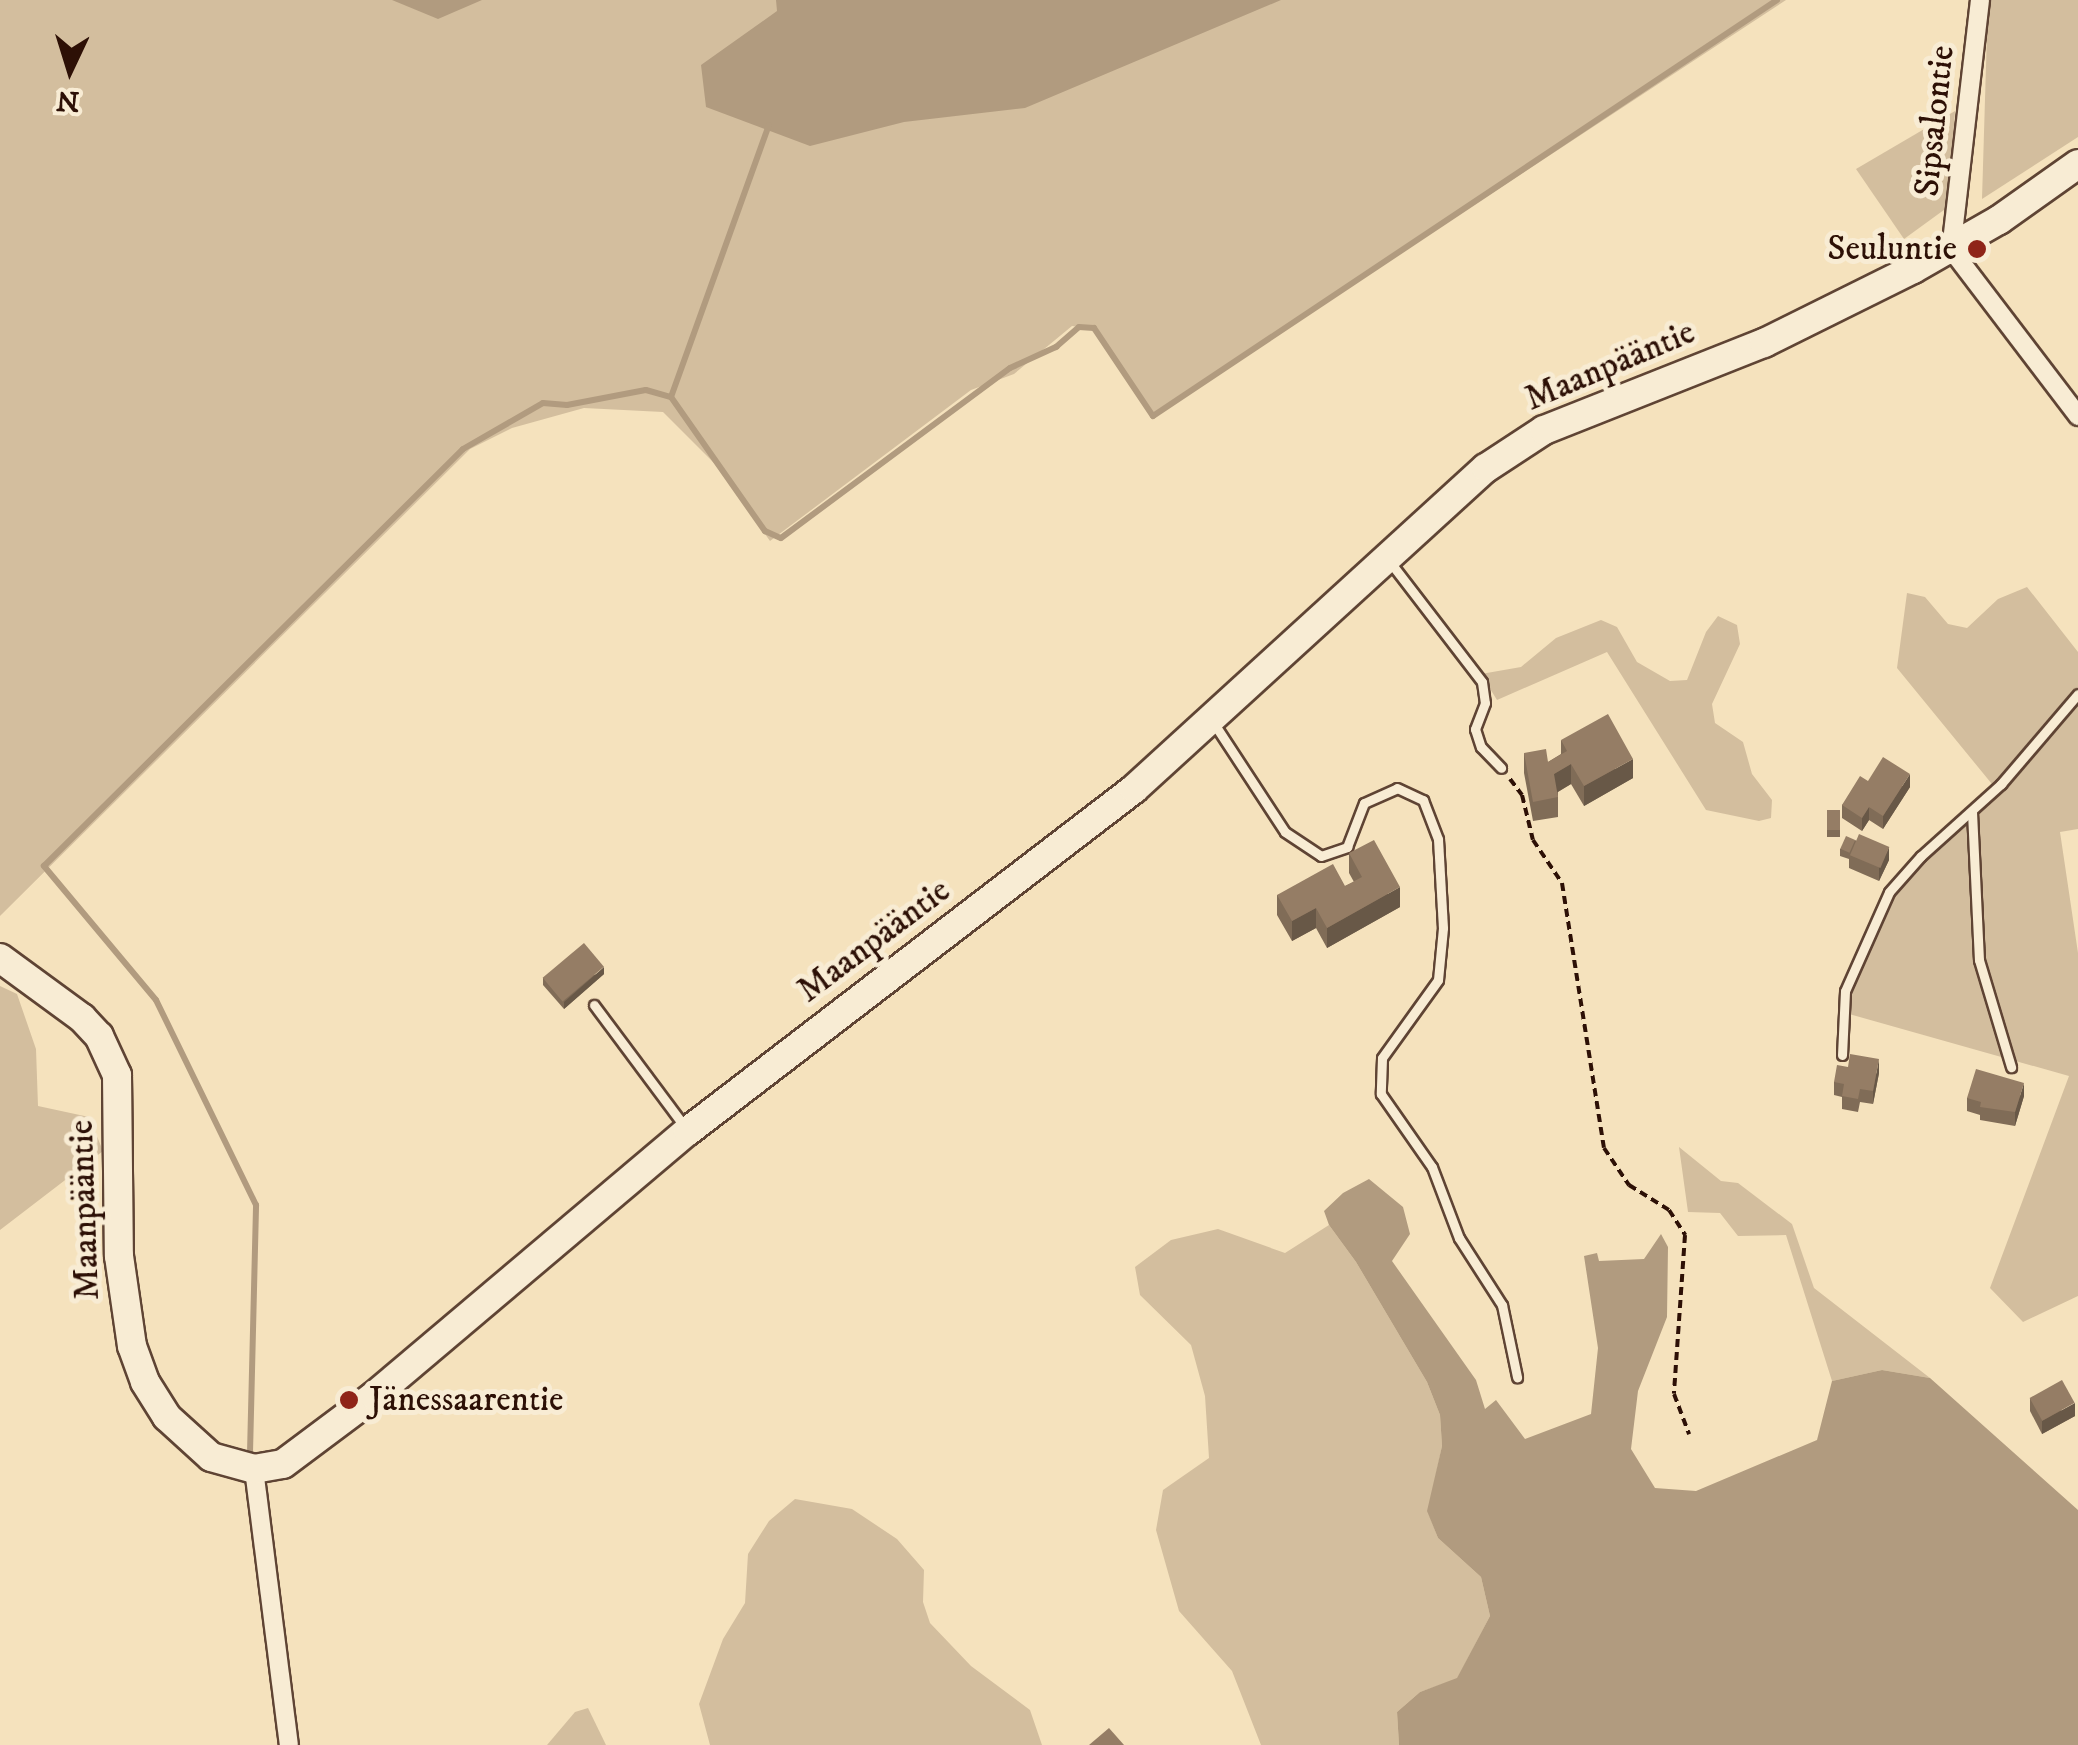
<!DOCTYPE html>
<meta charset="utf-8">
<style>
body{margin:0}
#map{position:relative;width:2078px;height:1745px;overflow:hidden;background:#f5e2bd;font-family:"IM FELL DW Pica",serif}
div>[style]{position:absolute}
.green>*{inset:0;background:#d3be9e}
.water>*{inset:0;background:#b19b7f}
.stream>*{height:6px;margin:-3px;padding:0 3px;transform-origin:3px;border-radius:3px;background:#b19b7f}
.path>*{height:4px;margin-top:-2px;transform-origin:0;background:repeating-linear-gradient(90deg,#2d1006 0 8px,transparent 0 13px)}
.roads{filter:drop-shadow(2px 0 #5f4434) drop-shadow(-2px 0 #5f4434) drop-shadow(0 2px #5f4434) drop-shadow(0 -2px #5f4434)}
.lane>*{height:9px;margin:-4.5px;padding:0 4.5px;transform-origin:4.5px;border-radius:4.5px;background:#f8ecd4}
.street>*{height:18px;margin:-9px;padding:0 9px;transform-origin:9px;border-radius:9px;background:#f8ecd4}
.secondary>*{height:28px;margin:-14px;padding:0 14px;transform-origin:14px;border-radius:14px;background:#f8ecd4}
.wall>*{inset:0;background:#806c57;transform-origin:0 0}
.shaded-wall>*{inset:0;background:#685847}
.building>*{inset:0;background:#957d65;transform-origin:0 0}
.dots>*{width:28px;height:28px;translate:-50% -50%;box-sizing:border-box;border:5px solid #f8ecd4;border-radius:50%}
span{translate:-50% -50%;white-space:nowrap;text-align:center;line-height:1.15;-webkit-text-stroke:10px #f8ecd4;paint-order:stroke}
.street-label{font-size:35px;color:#2d1006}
.poi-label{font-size:35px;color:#2d1006}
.right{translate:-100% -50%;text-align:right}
.left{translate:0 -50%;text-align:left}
.north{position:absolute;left:20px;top:20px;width:100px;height:100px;-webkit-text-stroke:8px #f8ecd4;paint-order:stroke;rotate:184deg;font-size:28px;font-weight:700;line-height:40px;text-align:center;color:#2d1006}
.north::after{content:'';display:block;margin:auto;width:35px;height:45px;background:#2d1006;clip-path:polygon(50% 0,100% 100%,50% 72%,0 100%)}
</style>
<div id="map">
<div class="green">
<i style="clip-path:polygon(0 0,1786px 0,1153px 416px,1094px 329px,1072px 326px,1014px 374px,971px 390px,770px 541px,715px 464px,663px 412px,584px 408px,512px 428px,470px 449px,0 916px)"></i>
<i style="clip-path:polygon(1988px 0,2078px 0,2078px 137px,1982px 199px)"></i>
<i style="clip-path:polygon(1955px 111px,1948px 207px,1904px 239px,1856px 169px)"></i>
<i style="clip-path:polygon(2027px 587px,2078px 652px,2078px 829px,2060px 832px,2078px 953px,2078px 1296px,2023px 1322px,1990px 1288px,2069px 1076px,1842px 1012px,1845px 991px,1889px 892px,1996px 789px,1897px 668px,1907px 593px,1925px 597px,1948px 624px,1967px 628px,1998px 599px)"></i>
<i style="clip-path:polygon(1718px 616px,1737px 625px,1740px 644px,1712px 704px,1715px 723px,1743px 742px,1752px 774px,1772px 800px,1771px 818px,1759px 821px,1706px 810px,1607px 652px,1497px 700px,1481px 674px,1521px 667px,1556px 638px,1601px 620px,1617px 627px,1637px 662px,1670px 681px,1687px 680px,1706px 632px)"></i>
<i style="clip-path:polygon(0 986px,17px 994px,36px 1049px,38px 1106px,89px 1117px,103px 1151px,0 1230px)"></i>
<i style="clip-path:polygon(1679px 1147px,1721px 1181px,1738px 1183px,1792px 1224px,1814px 1288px,1930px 1378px,1882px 1370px,1832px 1381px,1786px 1235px,1738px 1236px,1720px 1213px,1688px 1212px)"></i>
<i style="clip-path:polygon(1329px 1225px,1356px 1262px,1427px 1382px,1440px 1415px,1442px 1446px,1428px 1512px,1438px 1538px,1481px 1577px,1490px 1616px,1457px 1679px,1420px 1692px,1397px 1712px,1399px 1745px,1261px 1745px,1232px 1671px,1179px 1611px,1156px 1530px,1163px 1490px,1209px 1458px,1205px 1396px,1191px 1345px,1140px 1295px,1135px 1267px,1171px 1240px,1218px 1229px,1285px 1253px)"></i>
<i style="clip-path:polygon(795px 1499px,852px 1509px,897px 1539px,924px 1570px,923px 1602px,930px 1623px,971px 1666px,1030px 1710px,1042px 1745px,710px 1745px,699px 1704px,723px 1639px,745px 1603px,748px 1554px,769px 1521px)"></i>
<i style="clip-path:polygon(588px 1708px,606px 1745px,547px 1745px,575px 1712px)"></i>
</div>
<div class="water">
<i style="clip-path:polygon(392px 0,482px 0,438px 19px)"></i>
<i style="clip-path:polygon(776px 0,1281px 0,1025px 108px,904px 122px,810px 146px,706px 107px,701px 65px,777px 11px)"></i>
<i style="clip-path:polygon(1369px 1179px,1403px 1207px,1410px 1234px,1392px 1261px,1476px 1380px,1485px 1409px,1496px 1400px,1525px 1439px,1591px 1414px,1598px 1348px,1584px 1256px,1597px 1253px,1599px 1261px,1644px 1259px,1661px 1234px,1668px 1247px,1667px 1317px,1638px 1391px,1631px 1449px,1655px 1488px,1696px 1491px,1817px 1440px,1832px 1381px,1882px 1370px,1930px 1378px,2078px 1510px,2078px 1745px,1399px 1745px,1397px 1712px,1420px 1692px,1457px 1678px,1490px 1616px,1481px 1577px,1438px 1538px,1427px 1511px,1442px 1446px,1440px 1415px,1427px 1382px,1356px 1262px,1329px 1225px,1324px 1211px,1343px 1193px)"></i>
</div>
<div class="stream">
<i style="left:671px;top:397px;width:289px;rotate:-70.2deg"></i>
<i style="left:250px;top:1453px;width:248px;rotate:-88.6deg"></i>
<i style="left:256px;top:1205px;width:228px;rotate:-116deg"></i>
<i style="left:156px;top:1000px;width:175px;rotate:-129.9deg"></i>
<i style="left:44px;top:866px;width:591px;rotate:-44.86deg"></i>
<i style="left:463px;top:449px;width:92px;rotate:-29.9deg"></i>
<i style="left:543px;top:403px;width:24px;rotate:5deg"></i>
<i style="left:567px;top:405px;width:80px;rotate:-10.8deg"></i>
<i style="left:646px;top:390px;width:26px;rotate:16deg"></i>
<i style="left:671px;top:397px;width:164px;rotate:55deg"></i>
<i style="left:765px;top:531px;width:17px;rotate:24deg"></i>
<i style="left:781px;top:538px;width:285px;rotate:-36.6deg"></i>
<i style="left:1010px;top:368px;width:51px;rotate:-24.5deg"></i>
<i style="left:1056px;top:347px;width:30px;rotate:-41deg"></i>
<i style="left:1079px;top:327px;width:15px;rotate:4deg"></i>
<i style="left:1094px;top:328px;width:106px;rotate:56.2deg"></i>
<i style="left:1153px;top:416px;width:750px;rotate:-33.69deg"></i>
</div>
<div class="path">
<i style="left:1510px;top:779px;width:20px;rotate:53deg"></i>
<i style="left:1522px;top:795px;width:46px;rotate:76.3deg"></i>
<i style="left:1533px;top:840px;width:52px;rotate:56deg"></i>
<i style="left:1562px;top:883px;width:268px;rotate:81deg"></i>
<i style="left:1604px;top:1148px;width:45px;rotate:56deg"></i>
<i style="left:1629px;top:1185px;width:47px;rotate:32deg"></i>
<i style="left:1669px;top:1210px;width:30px;rotate:57deg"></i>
<i style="left:1685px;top:1235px;width:159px;rotate:94deg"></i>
<i style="left:1674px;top:1394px;width:43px;rotate:69.4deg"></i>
</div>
<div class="roads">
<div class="lane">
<i style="left:1390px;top:562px;width:151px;rotate:52.5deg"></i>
<i style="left:1482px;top:682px;width:21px;rotate:82deg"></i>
<i style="left:1485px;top:703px;width:28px;rotate:111deg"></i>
<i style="left:1475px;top:729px;width:19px;rotate:72deg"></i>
<i style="left:1481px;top:747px;width:29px;rotate:46deg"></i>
<i style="left:1213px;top:722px;width:131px;rotate:56.8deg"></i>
<i style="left:1285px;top:832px;width:43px;rotate:33.7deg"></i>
<i style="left:1321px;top:856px;width:28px;rotate:-19deg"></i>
<i style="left:1347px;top:847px;width:47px;rotate:-68.9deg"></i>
<i style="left:1364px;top:803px;width:36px;rotate:-24deg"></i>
<i style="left:1397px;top:788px;width:29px;rotate:25deg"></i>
<i style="left:1423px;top:800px;width:42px;rotate:69deg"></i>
<i style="left:1438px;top:839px;width:89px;rotate:86.8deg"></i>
<i style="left:1443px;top:928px;width:52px;rotate:95.5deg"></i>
<i style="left:1438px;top:980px;width:96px;rotate:125.7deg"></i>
<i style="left:1382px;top:1058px;width:36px;rotate:92deg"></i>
<i style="left:1381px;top:1094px;width:89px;rotate:55.1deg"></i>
<i style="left:1432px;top:1167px;width:76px;rotate:69.2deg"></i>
<i style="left:1459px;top:1238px;width:80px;rotate:57.3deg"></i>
<i style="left:1502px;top:1305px;width:74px;rotate:78.2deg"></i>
<i style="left:1972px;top:812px;width:148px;rotate:87.3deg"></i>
<i style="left:1979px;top:960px;width:112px;rotate:73.3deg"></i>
<i style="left:594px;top:1005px;width:152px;rotate:53.3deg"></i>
<i style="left:1842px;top:1055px;width:64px;rotate:-87.3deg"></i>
<i style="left:1845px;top:991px;width:108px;rotate:-66deg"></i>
<i style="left:1889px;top:892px;width:48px;rotate:-48.4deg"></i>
<i style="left:1921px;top:856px;width:108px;rotate:-42deg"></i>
<i style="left:2001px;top:784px;width:118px;rotate:-49.5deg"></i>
</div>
<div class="street">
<i style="left:1980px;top:0;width:251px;rotate:96.6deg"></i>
<i style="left:1951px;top:249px;width:210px;rotate:52.7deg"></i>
<i style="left:254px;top:1469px;width:278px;rotate:82.8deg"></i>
</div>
<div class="secondary">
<i style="left:0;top:958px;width:102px;rotate:36.2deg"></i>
<i style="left:82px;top:1018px;width:25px;rotate:47deg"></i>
<i style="left:99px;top:1036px;width:43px;rotate:65.2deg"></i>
<i style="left:117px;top:1075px;width:181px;rotate:89.4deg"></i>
<i style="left:119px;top:1256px;width:91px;rotate:81.8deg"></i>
<i style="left:132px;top:1346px;width:38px;rotate:70deg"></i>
<i style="left:145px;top:1382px;width:41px;rotate:57.8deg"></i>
<i style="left:167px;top:1417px;width:59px;rotate:42.3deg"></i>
<i style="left:211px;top:1457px;width:45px;rotate:15.6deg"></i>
<i style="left:254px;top:1469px;width:29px;rotate:-10deg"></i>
<i style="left:283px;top:1464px;width:114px;rotate:-36.8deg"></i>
<i style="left:374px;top:1396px;width:411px;rotate:-40.2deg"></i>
<i style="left:688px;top:1131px;width:562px;rotate:-37.48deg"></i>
<i style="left:1134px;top:789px;width:476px;rotate:-42.4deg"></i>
<i style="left:1486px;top:468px;width:69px;rotate:-33.2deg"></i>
<i style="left:1544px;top:430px;width:237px;rotate:-21.6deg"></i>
<i style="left:1764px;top:343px;width:166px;rotate:-26.4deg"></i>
<i style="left:1913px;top:269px;width:99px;rotate:-29.7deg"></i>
<i style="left:1999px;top:220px;width:97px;rotate:-35.3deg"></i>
</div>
</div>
<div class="wall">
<i style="clip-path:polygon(1561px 740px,1633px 778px,1584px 806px,1571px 784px,1558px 792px,1558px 817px,1533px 821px,1524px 773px,1524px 753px,1548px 762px,1561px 754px)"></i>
<i style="clip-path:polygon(1868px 781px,1910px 787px,1883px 829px,1869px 820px,1862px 831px,1842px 818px,1842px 805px)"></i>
<i style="left:1827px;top:810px;width:13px;height:27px"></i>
<i style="clip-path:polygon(1855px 840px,1889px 860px,1879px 881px,1849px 868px,1849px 859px,1840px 856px,1840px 849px)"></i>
<i style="clip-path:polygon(1349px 853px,1400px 907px,1327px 948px,1316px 928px,1292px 941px,1277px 915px,1277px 895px,1345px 886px,1354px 882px,1349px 873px)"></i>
<i style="clip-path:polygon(604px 974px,564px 1009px,543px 985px,543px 978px)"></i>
<i style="clip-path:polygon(1879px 1073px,1873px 1104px,1860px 1102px,1858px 1112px,1842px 1109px,1842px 1097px,1834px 1095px,1834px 1082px)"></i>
<i style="clip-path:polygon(2024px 1096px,2015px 1126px,1980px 1120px,1980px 1115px,1967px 1111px,1967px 1098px)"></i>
<i style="clip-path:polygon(2030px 1398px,2075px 1416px,2042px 1434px,2030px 1411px)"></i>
</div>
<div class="shaded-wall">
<i style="clip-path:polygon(1633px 759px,1633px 778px,1584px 806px,1584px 786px)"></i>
<i style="clip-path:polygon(1571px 764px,1571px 784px,1554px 794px,1554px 774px)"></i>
<i style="clip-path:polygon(1910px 774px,1910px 787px,1883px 829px,1883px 816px)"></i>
<i style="clip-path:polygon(1869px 807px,1869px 820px,1862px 831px,1862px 818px)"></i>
<i style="clip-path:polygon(1889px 847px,1889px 860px,1879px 881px,1879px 868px)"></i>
<i style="clip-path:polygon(1400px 887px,1400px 907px,1327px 948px,1327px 928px)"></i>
<i style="clip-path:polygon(1316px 908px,1316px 928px,1292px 941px,1292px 921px)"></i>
<i style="clip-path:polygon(604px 967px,604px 974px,564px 1009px,564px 1002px)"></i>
<i style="clip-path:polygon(1879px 1059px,1879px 1073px,1873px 1104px,1873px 1091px)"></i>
<i style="clip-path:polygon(2024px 1083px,2024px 1096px,2015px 1126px,2015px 1112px)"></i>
<i style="clip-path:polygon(2075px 1403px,2075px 1416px,2042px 1434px,2042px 1421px)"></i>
</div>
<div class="building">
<i style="clip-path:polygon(1608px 714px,1633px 759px,1584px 786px,1571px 764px,1554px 774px,1558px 797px,1533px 802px,1524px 753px,1546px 749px,1548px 762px,1567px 751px,1561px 740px)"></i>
<i style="clip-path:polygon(1883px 757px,1910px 774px,1883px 816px,1869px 807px,1862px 818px,1842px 805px,1860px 776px,1868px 781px)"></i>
<i style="left:1827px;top:810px;width:13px;height:20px"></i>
<i style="left:1859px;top:834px;width:33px;height:23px;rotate:23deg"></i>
<i style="left:1846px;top:836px;width:10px;height:14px;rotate:24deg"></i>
<i style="clip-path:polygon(1374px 840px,1400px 887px,1327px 928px,1316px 908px,1292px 921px,1277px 895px,1333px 864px,1345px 886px,1362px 877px,1349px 853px)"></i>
<i style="left:584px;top:943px;width:31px;height:54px;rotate:50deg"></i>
<i style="clip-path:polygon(1850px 1054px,1879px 1059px,1873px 1091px,1860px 1089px,1858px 1099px,1842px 1096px,1844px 1084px,1834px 1082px,1837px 1065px,1848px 1067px)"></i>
<i style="clip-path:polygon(1976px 1069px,2024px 1083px,2015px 1112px,1980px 1107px,1981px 1102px,1967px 1098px)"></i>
<i style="left:2062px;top:1380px;width:26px;height:37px;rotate:61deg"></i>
<i style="clip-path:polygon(1109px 1728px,1124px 1745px,1089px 1745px)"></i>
</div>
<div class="dots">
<i style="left:1977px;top:249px;background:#8f2418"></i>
<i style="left:349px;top:1400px;background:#8f2418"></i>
</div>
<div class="street-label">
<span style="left:1935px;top:121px;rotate:-84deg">Sipsalontie</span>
<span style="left:1610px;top:366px;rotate:-23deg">Maanpääntie</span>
<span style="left:874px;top:941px;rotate:-37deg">Maanpääntie</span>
<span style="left:85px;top:1210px;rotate:-92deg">Maanpääntie</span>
</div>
<div class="poi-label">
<span class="right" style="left:1957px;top:249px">Seuluntie</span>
<span class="left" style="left:369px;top:1400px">Jänessaarentie</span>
</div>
<div class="north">N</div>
</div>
